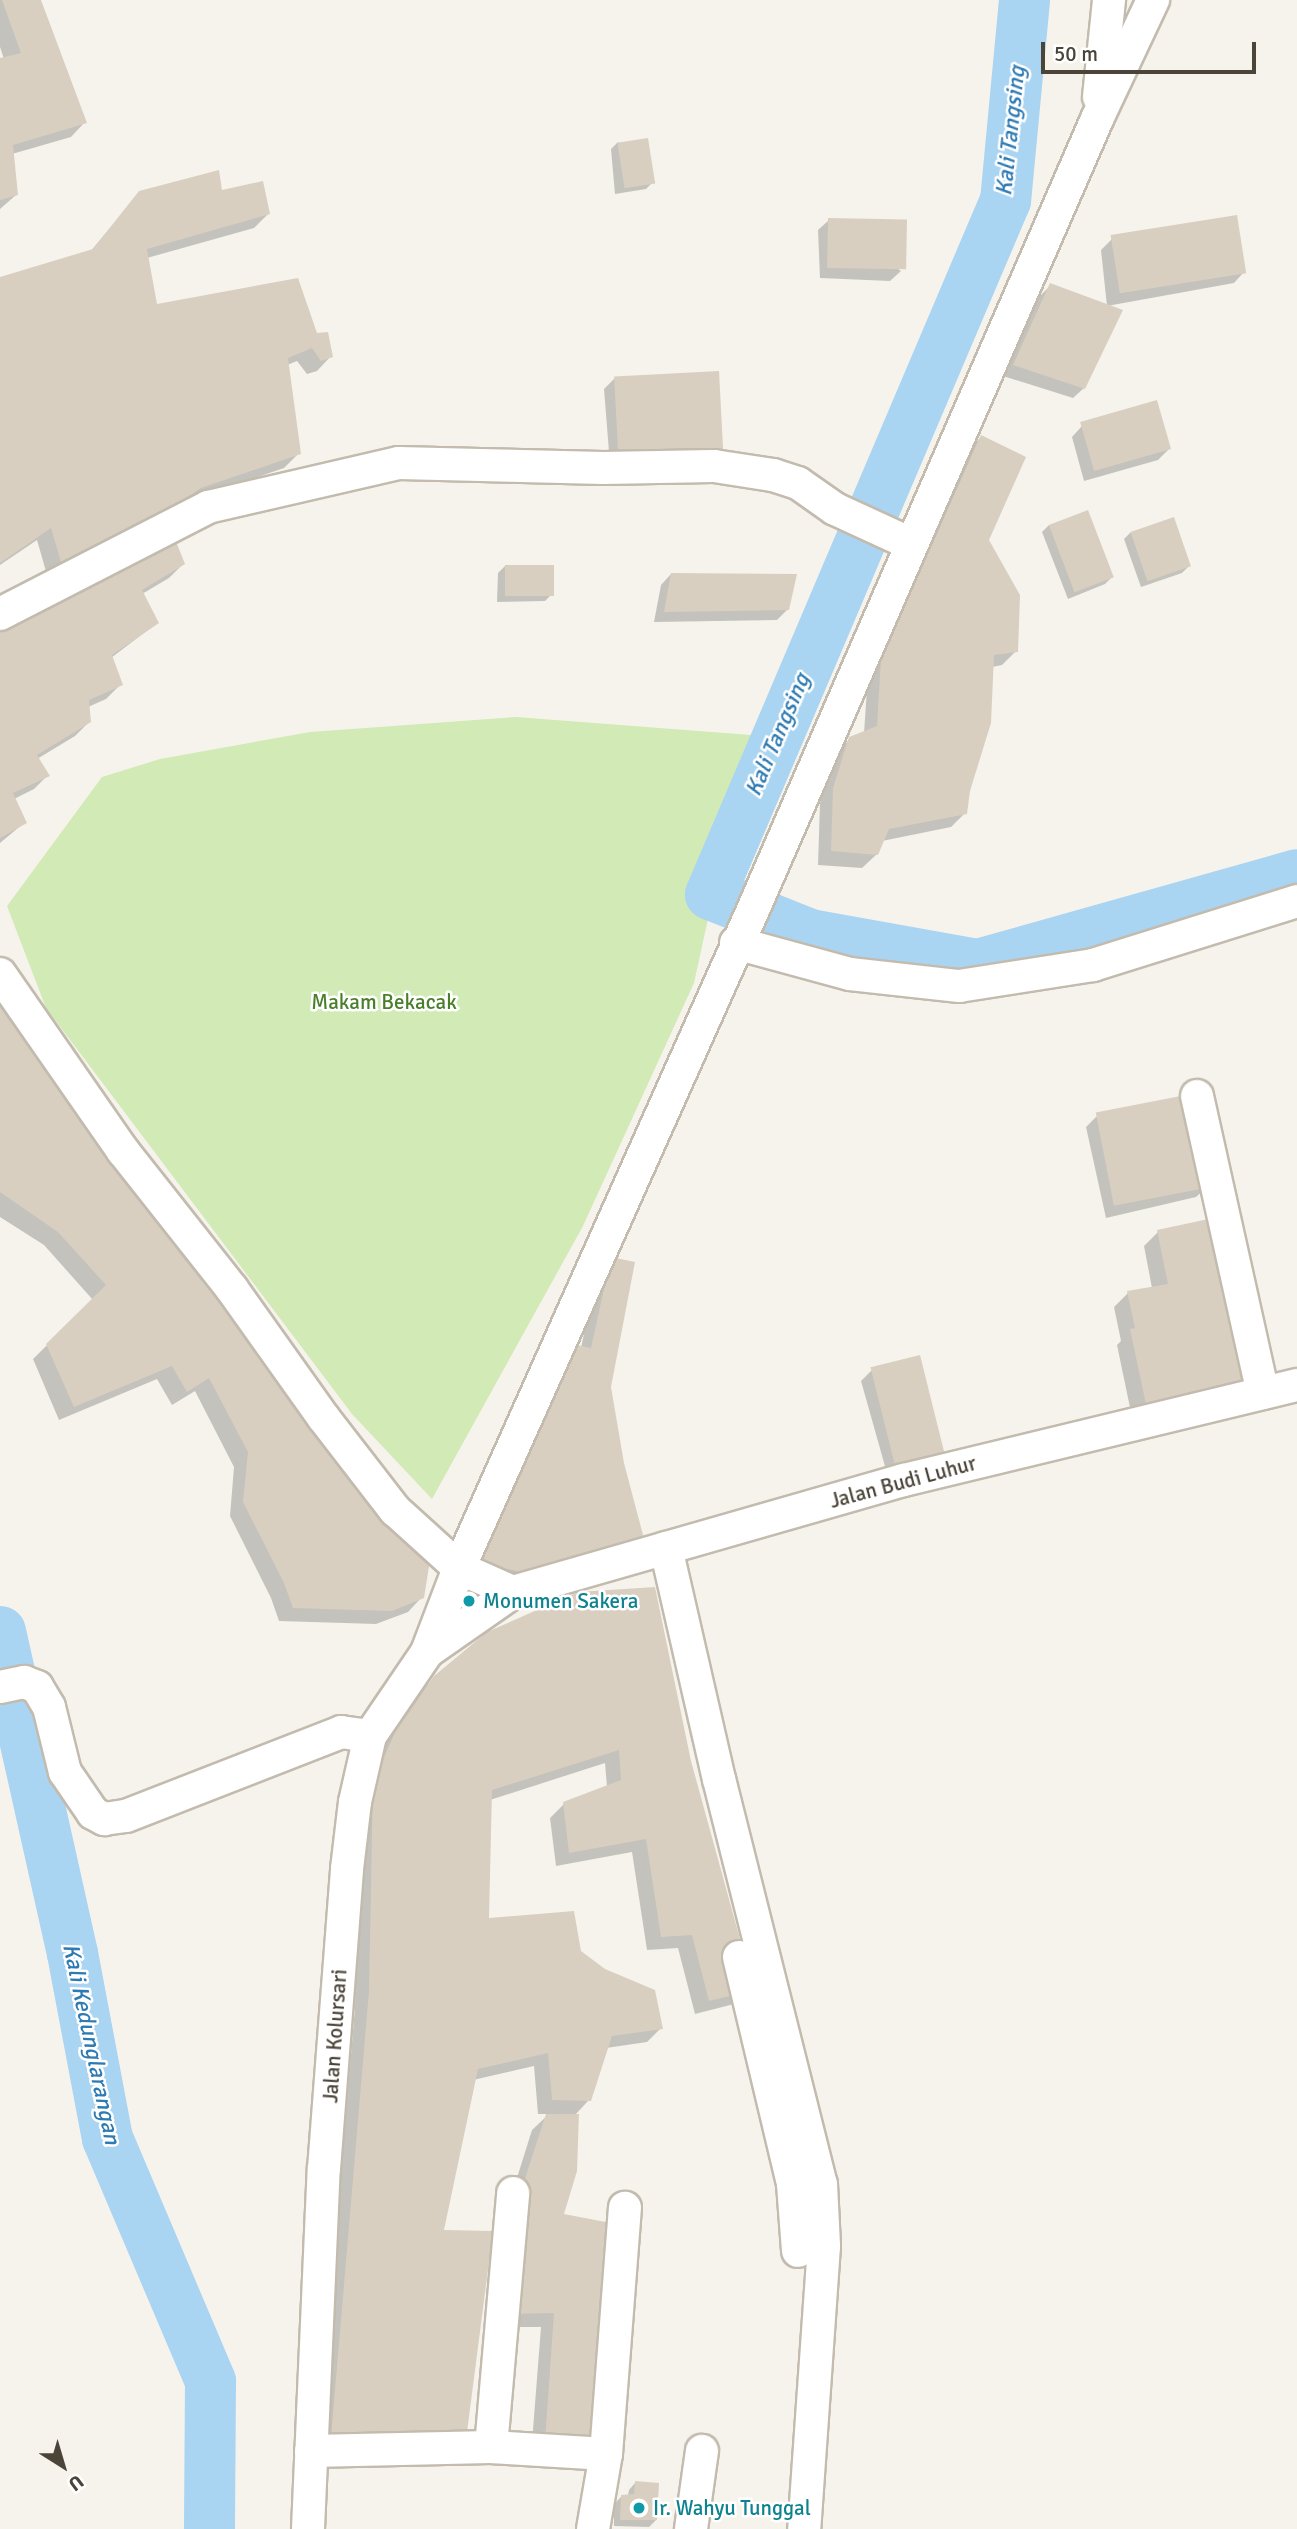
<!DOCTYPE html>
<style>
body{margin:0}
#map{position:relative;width:1297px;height:2529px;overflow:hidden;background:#f6f3ec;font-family:Signika,sans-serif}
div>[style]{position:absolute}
.green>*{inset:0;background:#d2eab5}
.shadow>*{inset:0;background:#0003}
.river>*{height:51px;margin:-25.5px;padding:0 25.5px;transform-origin:25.5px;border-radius:25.5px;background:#a9d4f2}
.building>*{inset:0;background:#d8cfc1;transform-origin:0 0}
.roads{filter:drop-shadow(2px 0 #c2bbae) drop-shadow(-2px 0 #c2bbae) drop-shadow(0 2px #c2bbae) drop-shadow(0 -2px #c2bbae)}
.minor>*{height:32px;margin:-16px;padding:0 16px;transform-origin:16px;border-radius:16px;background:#fff}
.dots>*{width:19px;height:19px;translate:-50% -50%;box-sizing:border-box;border:4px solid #fff;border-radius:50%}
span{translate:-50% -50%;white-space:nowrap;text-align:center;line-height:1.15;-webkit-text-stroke:5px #fff;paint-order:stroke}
.park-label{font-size:21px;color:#4a7f2a}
.street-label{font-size:21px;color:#4b4439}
.culture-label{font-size:21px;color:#0d838f}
.left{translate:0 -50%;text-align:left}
.water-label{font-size:23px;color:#2e7ab2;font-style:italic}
.north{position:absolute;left:28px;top:2431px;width:70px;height:70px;-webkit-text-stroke:5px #fff;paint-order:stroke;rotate:143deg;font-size:19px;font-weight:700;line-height:28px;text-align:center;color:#4b4439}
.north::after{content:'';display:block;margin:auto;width:24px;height:32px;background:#4b4439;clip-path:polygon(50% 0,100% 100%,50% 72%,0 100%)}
.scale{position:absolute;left:1041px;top:42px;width:215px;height:32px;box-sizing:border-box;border:4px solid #4b4439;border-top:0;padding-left:9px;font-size:21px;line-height:24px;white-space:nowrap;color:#4b4439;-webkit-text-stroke:5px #fff;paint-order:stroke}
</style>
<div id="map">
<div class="green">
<i style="clip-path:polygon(516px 717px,778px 737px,715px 887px,694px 983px,583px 1226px,432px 1499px,352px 1414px,46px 1008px,7px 906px,102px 777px,160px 759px,310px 732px)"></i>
</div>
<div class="shadow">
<i style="clip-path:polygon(0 0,39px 0,85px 122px,71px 137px,12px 154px,16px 195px,0 209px,0 60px,4px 59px,0 47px)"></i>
<i style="clip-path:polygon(618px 142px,653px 182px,646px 189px,615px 194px,611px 149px)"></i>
<i style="clip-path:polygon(140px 192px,221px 192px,268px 214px,254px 228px,147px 258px,155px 306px,315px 335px,331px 356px,317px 371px,307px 374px,297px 361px,287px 365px,299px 453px,284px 468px,185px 502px,47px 575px,37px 540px,0 565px,0 279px,90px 252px)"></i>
<i style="clip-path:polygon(829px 220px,901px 271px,890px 281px,820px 278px,818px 230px)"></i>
<i style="clip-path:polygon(1112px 239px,1244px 272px,1234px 283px,1107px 306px,1101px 250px)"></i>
<i style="clip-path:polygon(1051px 285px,1084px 388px,1073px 398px,1003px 376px,1040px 296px)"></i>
<i style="clip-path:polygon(717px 373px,611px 477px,604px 389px,615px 378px)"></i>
<i style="clip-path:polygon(1082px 426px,1169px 449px,1158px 460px,1084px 481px,1072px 437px)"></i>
<i style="clip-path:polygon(981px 437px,987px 540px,1016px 651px,1002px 665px,992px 667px,965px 813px,951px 827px,882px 841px,877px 854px,862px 868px,818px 865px,820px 803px,835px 754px,850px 739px,864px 733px,868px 674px,967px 451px)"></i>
<i style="clip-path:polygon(1049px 525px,1112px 577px,1105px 584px,1068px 599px,1042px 532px)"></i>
<i style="clip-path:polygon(1131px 532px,1189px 566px,1182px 573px,1141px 587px,1124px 539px)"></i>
<i style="clip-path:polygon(183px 564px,169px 578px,142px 594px,157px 623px,111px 658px,121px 684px,106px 699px,88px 707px,90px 721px,75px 736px,37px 759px,48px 775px,34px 789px,14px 799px,24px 823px,0 843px,0 626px)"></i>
<i style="clip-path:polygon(505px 566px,552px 594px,545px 601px,497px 602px,498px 573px)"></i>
<i style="clip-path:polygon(671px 574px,788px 609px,777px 620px,654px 622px,661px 585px)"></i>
<i style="clip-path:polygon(0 990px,428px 1560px,422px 1597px,408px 1612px,376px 1624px,279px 1621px,271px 1598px,230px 1516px,234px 1467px,195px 1391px,172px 1405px,157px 1379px,59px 1420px,33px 1359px,93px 1300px,44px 1245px,0 1217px)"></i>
<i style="clip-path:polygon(1189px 1096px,1207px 1187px,1196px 1197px,1106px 1218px,1086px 1127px,1096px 1117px)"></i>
<i style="clip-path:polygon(1158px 1232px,1250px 1384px,1133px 1422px,1117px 1345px,1121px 1341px,1114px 1307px,1128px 1293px,1152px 1288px,1144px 1246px)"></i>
<i style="clip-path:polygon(633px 1263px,525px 1590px,463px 1576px,581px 1348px,597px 1273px)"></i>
<i style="clip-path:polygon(872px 1370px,932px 1466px,888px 1477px,861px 1381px)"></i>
<i style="clip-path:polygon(579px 1594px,738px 2003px,695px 2014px,678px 1948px,647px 1950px,632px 1852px,556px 1866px,550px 1818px,564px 1804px,607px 1787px,605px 1763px,490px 1800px,487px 1920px,579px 1952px,661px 2028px,647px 2042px,606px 2048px,589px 2100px,574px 2116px,561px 2216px,596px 2446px,531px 2455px,541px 2327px,495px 2327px,504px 2219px,532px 2130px,549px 2114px,538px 2114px,534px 2066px,473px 2080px,441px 2232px,465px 2439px,318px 2450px,355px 2007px,359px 1799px,382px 1746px,420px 1693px,435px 1677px)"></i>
<i style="clip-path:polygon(635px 2483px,656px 2520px,649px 2527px,614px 2526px,614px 2504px,621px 2497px,628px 2496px,629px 2490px)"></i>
</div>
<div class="river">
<i style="left:1024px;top:0;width:201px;rotate:95.4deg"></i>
<i style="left:1005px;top:200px;width:754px;rotate:113.03deg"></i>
<i style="left:710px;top:894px;width:108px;rotate:21.8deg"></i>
<i style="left:810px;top:934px;width:170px;rotate:10.2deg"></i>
<i style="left:977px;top:964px;width:332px;rotate:-15.7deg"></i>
<i style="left:0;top:1631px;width:330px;rotate:77.4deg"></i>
<i style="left:72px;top:1953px;width:188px;rotate:79.3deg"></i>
<i style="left:107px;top:2138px;width:264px;rotate:67deg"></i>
<i style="left:210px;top:2381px;width:148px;rotate:90.4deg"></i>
</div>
<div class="building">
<i style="clip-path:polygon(2px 0,41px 0,87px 123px,13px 145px,18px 195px,0 200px,0 58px,21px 53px)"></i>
<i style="left:648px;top:138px;width:46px;height:31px;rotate:81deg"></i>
<i style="clip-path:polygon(219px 170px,222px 190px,263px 181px,270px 214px,147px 249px,157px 304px,298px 278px,317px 333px,328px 332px,333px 357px,321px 361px,312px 348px,288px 358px,301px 454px,201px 488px,173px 507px,61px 562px,51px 528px,0 563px,0 277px,93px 249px,139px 191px)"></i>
<i style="left:1237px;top:215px;width:59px;height:128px;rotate:81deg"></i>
<i style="left:828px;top:218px;width:79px;height:50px;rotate:1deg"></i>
<i style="clip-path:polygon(1050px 283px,1123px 310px,1085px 389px,1013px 365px)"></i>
<i style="left:719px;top:371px;width:88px;height:105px;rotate:87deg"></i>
<i style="left:1157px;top:400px;width:51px;height:80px;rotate:74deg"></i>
<i style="clip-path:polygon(981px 435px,1026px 457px,989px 540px,1020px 595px,1018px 652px,994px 655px,991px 723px,970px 791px,967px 814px,889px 829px,878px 855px,831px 851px,833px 788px,849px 737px,877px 726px,881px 659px)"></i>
<i style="left:1088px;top:510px;width:72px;height:42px;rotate:69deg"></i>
<i style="left:1174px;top:517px;width:52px;height:46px;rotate:71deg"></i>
<i style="clip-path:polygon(173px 534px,185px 564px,142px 590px,159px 623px,112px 655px,123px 685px,89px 700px,91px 722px,37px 755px,50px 776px,13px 793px,27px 823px,0 838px,0 623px)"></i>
<i style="left:505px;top:565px;width:49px;height:31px"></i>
<i style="clip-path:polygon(671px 573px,797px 574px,789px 610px,664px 612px)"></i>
<i style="clip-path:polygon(0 987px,430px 1560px,424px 1598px,392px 1611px,293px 1608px,284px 1583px,243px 1502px,248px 1452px,209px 1378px,187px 1392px,172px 1366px,74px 1407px,46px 1344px,106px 1285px,58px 1232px,0 1192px)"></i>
<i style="left:1191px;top:1094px;width:95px;height:97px;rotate:79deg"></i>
<i style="clip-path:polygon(1218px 1217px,1252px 1384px,1147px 1409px,1130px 1329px,1135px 1328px,1127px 1291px,1168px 1284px,1157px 1230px)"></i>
<i style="clip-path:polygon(611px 1257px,635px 1262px,611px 1387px,624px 1463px,647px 1550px,540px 1576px,475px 1562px,568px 1343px,591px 1348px)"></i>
<i style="left:920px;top:1355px;width:103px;height:51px;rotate:76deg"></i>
<i style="clip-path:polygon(655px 1587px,691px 1761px,754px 1990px,709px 2001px,692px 1935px,661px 1937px,646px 1839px,569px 1853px,563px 1802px,621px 1780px,619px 1750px,492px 1790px,489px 1918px,574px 1911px,581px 1951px,605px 1969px,655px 1990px,663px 2029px,612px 2036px,591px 2101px,552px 2100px,548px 2053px,478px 2069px,444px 2230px,493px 2231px,466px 2440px,331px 2437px,369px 1991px,373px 1783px,396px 1730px,434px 1676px,487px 1632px,578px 1592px)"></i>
<i style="clip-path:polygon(546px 2114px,579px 2114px,577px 2171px,564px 2214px,616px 2224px,598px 2447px,545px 2441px,554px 2313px,509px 2314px,517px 2203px)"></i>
<i style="clip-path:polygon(635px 2481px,659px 2483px,657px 2520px,620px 2520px,621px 2495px,634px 2494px)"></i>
</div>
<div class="roads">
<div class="minor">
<i style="left:1099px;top:97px;width:98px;rotate:-84.1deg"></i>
<i style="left:0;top:614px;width:234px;rotate:-27.2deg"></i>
<i style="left:208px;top:507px;width:196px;rotate:-13deg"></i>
<i style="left:399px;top:463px;width:204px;rotate:1.4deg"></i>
<i style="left:603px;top:468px;width:111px;rotate:-1deg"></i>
<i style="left:714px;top:466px;width:60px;rotate:8.7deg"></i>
<i style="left:773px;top:475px;width:26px;rotate:18deg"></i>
<i style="left:798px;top:483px;width:45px;rotate:35.1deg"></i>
<i style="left:835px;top:509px;width:84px;rotate:24.7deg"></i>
<i style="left:736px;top:943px;width:118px;rotate:15.2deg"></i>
<i style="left:850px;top:974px;width:110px;rotate:6.3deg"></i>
<i style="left:959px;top:986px;width:136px;rotate:-8.9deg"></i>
<i style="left:1093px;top:965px;width:214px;rotate:-17.4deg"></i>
<i style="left:0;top:974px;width:216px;rotate:55.2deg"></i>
<i style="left:123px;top:1151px;width:176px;rotate:51.7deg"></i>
<i style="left:232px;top:1289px;width:157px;rotate:54.6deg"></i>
<i style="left:323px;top:1417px;width:118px;rotate:52.3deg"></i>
<i style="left:395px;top:1510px;width:86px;rotate:42.2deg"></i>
<i style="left:459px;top:1568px;width:59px;rotate:24deg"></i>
<i style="left:1197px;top:1096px;width:304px;rotate:77.5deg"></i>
<i style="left:666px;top:1548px;width:237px;rotate:77.1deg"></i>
<i style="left:719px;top:1779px;width:418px;rotate:75.9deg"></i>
<i style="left:821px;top:2184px;width:62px;rotate:87.2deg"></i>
<i style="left:824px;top:2246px;width:284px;rotate:94deg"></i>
<i style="left:427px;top:1652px;width:105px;rotate:-34.9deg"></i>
<i style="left:513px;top:1592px;width:407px;rotate:-16deg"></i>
<i style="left:904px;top:1480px;width:404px;rotate:-13.6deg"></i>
<i style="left:0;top:1687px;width:25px;rotate:-12deg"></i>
<i style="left:24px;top:1682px;width:14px;rotate:21deg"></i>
<i style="left:37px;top:1687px;width:23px;rotate:59deg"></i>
<i style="left:49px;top:1707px;width:67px;rotate:76.2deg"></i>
<i style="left:65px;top:1772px;width:50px;rotate:55.7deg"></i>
<i style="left:93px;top:1813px;width:13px;rotate:29deg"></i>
<i style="left:104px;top:1819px;width:22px;rotate:-8deg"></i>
<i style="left:126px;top:1816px;width:231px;rotate:-21.3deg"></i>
<i style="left:341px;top:1732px;width:29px;rotate:8deg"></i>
<i style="left:739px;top:1957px;width:233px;rotate:76.6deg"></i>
<i style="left:793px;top:2184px;width:67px;rotate:85.7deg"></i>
<i style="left:491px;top:2447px;width:255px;rotate:-85deg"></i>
<i style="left:311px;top:2451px;width:180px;rotate:-1.3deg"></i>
<i style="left:491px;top:2447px;width:115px;rotate:3.5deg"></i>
<i style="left:308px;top:2529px;width:360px;rotate:-87.5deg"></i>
<i style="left:324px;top:2169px;width:301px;rotate:-85.6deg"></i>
<i style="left:347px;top:1869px;width:67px;rotate:-83.2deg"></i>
<i style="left:355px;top:1802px;width:68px;rotate:-77.2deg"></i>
<i style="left:370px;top:1736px;width:102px;rotate:-55.8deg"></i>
<i style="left:427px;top:1652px;width:90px;rotate:-69.1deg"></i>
<i style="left:459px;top:1568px;width:728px;rotate:-65.93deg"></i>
<i style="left:756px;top:903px;width:855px;rotate:-66.49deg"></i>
<i style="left:1097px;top:119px;width:132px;rotate:-64.8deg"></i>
<i style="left:593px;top:2529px;width:76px;rotate:-80.2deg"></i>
<i style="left:606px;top:2454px;width:247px;rotate:-85.6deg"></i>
<i style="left:691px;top:2529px;width:79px;rotate:-82deg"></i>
</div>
</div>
<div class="dots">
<i style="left:469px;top:1601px;background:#0f9aa8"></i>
<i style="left:639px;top:2508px;background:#0f9aa8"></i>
</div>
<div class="park-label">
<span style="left:384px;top:1002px">Makam Bekacak</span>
</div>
<div class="street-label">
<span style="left:903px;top:1482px;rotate:-15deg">Jalan Budi Luhur</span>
<span style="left:335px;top:2036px;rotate:-86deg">Jalan Kolursari</span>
</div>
<div class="culture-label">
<span class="left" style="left:483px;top:1601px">Monumen Sakera</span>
<span class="left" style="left:653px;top:2508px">Ir. Wahyu Tunggal</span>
</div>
<div class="water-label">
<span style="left:1011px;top:131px;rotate:-84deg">Kali Tangsing</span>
<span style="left:778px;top:735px;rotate:-67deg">Kali Tangsing</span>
<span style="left:91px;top:2044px;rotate:78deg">Kali Kedunglarangan</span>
</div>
<div class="north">U</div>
<div class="scale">50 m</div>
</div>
